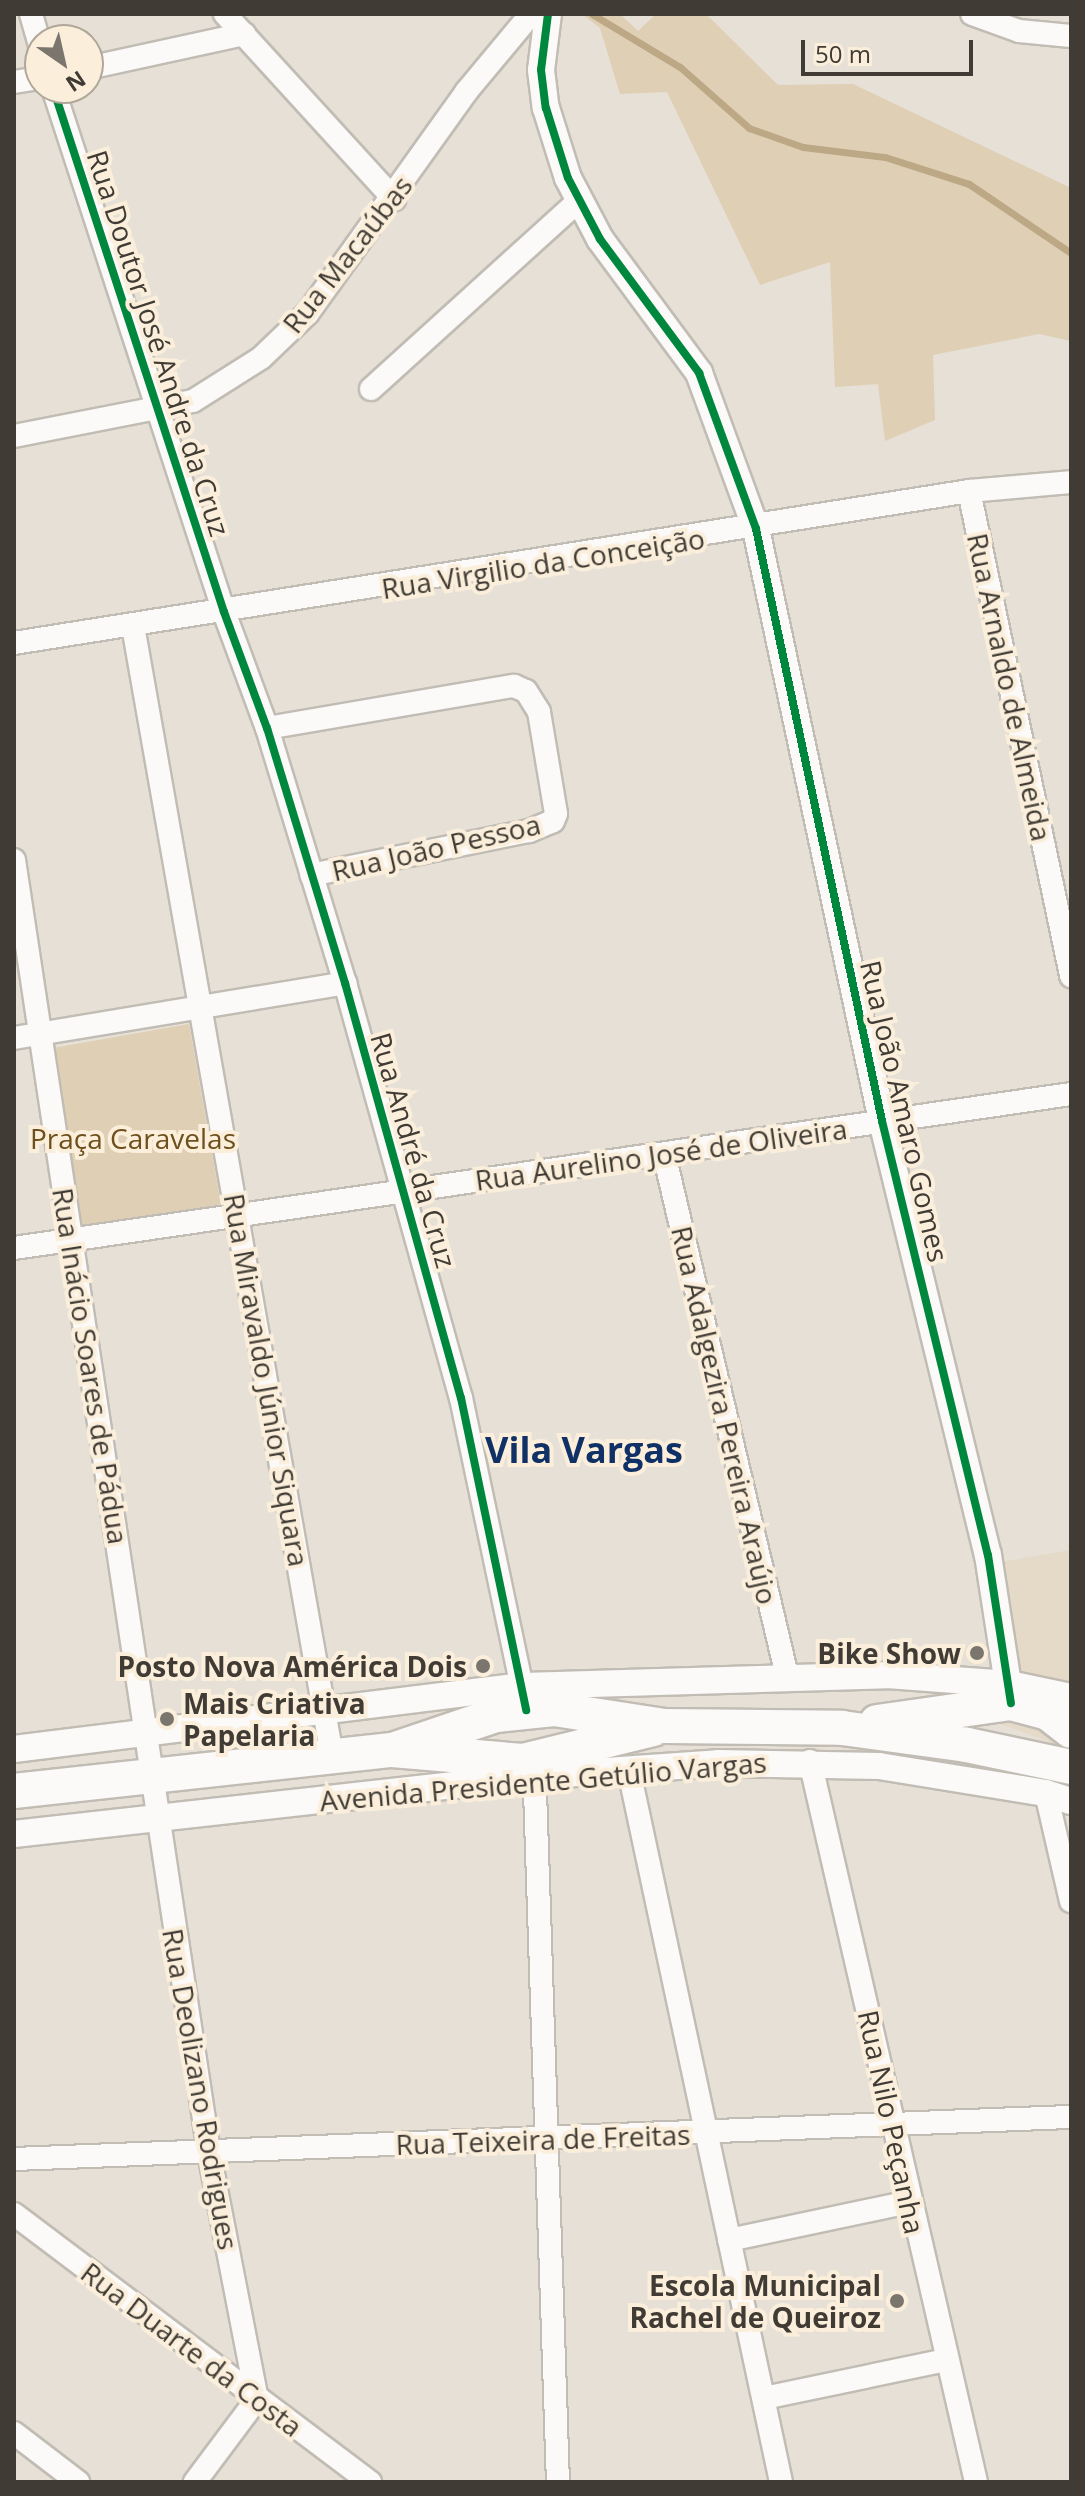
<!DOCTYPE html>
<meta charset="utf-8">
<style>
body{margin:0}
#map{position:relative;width:1085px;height:2496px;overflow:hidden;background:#e6e0d6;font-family:"Open Sans",sans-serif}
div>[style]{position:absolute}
.built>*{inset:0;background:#e5d9c7}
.green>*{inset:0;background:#dfcfb4;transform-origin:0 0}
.stream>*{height:7px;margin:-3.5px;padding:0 3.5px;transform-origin:3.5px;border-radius:3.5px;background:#bda886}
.roads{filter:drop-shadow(2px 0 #c1bcb4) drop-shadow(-2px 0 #c1bcb4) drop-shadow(0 2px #c1bcb4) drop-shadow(0 -2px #c1bcb4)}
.minor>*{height:22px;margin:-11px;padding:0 11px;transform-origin:11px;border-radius:11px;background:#fbfaf9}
.tertiary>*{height:26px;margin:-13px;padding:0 13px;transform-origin:13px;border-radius:13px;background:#fbfaf9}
.primary>*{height:34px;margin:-17px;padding:0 17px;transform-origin:17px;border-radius:17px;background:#fbfaf9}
.cycleway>*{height:8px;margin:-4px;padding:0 4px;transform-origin:4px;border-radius:4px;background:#00873e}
.dots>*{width:22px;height:22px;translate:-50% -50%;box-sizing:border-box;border:4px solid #fbefdc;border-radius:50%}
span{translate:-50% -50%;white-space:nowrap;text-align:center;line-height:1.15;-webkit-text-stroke:8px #fbefdc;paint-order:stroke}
.street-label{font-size:28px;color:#403b34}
.park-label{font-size:28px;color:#6d501b}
.poi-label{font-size:28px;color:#403b34;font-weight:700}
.right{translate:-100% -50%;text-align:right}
.left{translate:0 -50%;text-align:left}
.district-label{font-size:36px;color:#103166;font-weight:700}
.frame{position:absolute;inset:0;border:16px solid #403b34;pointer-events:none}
.north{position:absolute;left:24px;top:24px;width:80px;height:80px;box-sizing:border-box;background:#fbefdc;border:2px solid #b0a799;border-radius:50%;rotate:146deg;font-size:22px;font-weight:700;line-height:32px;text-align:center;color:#403b34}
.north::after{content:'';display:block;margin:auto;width:28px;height:36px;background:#7a756d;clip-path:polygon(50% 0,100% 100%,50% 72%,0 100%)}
.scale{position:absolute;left:801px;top:40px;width:172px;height:36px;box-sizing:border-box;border:4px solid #403b34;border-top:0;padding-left:10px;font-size:24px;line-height:28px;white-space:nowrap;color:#403b34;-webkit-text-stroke:6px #fbefdc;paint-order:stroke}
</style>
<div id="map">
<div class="built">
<i style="clip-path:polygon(1071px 1550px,1071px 1750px,993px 1721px,1000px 1562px)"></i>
</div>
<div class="green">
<i style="clip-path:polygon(582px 14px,620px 14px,638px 31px,656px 14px,706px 14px,778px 85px,853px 84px,1071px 188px,1071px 341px,1039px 334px,933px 355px,935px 420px,885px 441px,878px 384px,835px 387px,830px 262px,760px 285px,667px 92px,620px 94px,600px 28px)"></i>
<i style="left:189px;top:1024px;width:183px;height:147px;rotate:80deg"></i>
</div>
<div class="stream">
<i style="left:592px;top:14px;width:103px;rotate:31.1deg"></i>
<i style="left:680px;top:67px;width:92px;rotate:41.5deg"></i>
<i style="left:749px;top:128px;width:57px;rotate:19.4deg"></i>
<i style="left:803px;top:147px;width:83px;rotate:7deg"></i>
<i style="left:885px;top:157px;width:88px;rotate:17.8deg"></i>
<i style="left:969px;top:184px;width:123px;rotate:34.1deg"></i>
</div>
<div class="roads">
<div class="minor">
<i style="left:31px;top:14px;width:32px;rotate:74deg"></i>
<i style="left:225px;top:14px;width:251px;rotate:47.6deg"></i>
<i style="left:972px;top:14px;width:50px;rotate:19.9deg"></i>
<i style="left:1019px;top:31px;width:52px;rotate:5.5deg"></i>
<i style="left:88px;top:68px;width:160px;rotate:-12.3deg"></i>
<i style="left:14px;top:82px;width:26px;rotate:-9deg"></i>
<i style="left:53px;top:88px;width:551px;rotate:71.93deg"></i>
<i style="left:224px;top:612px;width:124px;rotate:69.7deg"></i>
<i style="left:267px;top:728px;width:267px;rotate:73deg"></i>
<i style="left:345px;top:983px;width:431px;rotate:74.4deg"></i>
<i style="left:461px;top:1398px;width:311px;rotate:78.1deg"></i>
<i style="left:371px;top:389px;width:280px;rotate:-42.2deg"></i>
<i style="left:14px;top:436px;width:182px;rotate:-11.1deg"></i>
<i style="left:193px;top:401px;width:80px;rotate:-32.3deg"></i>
<i style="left:261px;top:358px;width:65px;rotate:-43.8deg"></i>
<i style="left:308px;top:313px;width:272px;rotate:-54.4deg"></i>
<i style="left:466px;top:92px;width:102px;rotate:-50.2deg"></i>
<i style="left:969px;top:491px;width:496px;rotate:78.1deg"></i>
<i style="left:133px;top:626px;width:1147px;rotate:80.01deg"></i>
<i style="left:14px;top:643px;width:967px;rotate:-9.04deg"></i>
<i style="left:969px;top:491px;width:102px;rotate:-5deg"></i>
<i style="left:267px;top:728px;width:251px;rotate:-9.7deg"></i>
<i style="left:514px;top:686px;width:13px;rotate:23deg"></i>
<i style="left:526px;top:691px;width:25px;rotate:58deg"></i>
<i style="left:539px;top:712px;width:103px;rotate:80.5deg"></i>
<i style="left:556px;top:814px;width:8px;rotate:113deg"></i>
<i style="left:553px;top:821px;width:26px;rotate:157deg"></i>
<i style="left:529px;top:831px;width:222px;rotate:168.6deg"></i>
<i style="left:14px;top:860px;width:1308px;rotate:81.42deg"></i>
<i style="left:209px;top:2153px;width:251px;rotate:79deg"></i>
<i style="left:257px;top:2399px;width:104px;rotate:126.8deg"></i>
<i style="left:14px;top:1038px;width:336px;rotate:-9.4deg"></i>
<i style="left:664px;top:1154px;width:536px;rotate:76.74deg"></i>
<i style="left:14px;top:1248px;width:1068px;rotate:-8.29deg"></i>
<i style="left:534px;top:1760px;width:722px;rotate:88.1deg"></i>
<i style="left:810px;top:1761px;width:740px;rotate:77.03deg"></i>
<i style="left:629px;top:1771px;width:727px;rotate:77.93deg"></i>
<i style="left:1046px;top:1793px;width:111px;rotate:77deg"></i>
<i style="left:14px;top:2159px;width:1058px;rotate:-2.28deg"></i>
<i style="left:14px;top:2214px;width:446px;rotate:37deg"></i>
<i style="left:729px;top:2240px;width:184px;rotate:-11.9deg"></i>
<i style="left:764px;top:2398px;width:186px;rotate:-11.8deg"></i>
<i style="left:14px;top:2433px;width:81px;rotate:37.4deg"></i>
</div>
<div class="tertiary">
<i style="left:548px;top:14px;width:56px;rotate:97.1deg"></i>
<i style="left:541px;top:70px;width:38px;rotate:83deg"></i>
<i style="left:546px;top:108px;width:73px;rotate:72.6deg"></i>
<i style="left:568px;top:178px;width:69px;rotate:62.3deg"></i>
<i style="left:600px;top:239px;width:167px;rotate:53.5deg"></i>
<i style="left:699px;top:373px;width:166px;rotate:69.9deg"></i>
<i style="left:756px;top:529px;width:605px;rotate:77.98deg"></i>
<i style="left:882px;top:1121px;width:447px;rotate:76.3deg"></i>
<i style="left:988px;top:1555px;width:150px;rotate:81.2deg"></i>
<i style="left:14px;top:1749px;width:513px;rotate:-7.06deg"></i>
<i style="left:523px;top:1686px;width:364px;rotate:-1.7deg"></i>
<i style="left:887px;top:1675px;width:122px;rotate:4.2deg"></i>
<i style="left:1009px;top:1684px;width:63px;rotate:11.8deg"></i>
<i style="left:14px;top:1834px;width:523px;rotate:-6.36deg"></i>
<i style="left:534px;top:1776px;width:184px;rotate:-4deg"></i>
<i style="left:718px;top:1763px;width:161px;rotate:1.1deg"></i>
<i style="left:879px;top:1766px;width:169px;rotate:9.2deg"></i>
<i style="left:1046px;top:1793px;width:26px;rotate:18deg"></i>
</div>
<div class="primary">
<i style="left:877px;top:1722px;width:135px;rotate:-8.1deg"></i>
<i style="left:1011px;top:1703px;width:38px;rotate:15deg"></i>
<i style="left:1048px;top:1713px;width:29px;rotate:38deg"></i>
<i style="left:392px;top:1750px;width:110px;rotate:-18.6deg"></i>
<i style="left:496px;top:1715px;width:58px;rotate:-5.9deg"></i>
<i style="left:554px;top:1709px;width:112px;rotate:8.7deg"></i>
<i style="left:665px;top:1726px;width:177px;rotate:0.6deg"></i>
<i style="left:842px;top:1728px;width:126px;rotate:7.7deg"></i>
<i style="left:967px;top:1745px;width:106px;rotate:11.9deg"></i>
<i style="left:14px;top:1791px;width:380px;rotate:-6.2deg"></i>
<i style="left:392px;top:1750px;width:131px;rotate:4.8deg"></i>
<i style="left:523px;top:1761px;width:134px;rotate:-13.8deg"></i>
</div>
</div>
<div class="cycleway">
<i style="left:548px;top:14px;width:56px;rotate:97.1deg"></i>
<i style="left:541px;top:70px;width:38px;rotate:83deg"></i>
<i style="left:546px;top:108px;width:73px;rotate:72.6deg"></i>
<i style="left:568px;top:178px;width:69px;rotate:62.3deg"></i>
<i style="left:600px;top:239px;width:167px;rotate:53.5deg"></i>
<i style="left:699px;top:373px;width:166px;rotate:69.9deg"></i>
<i style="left:756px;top:529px;width:605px;rotate:77.98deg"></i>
<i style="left:882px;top:1121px;width:447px;rotate:76.3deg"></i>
<i style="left:988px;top:1555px;width:150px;rotate:81.2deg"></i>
<i style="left:53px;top:88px;width:551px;rotate:71.93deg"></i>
<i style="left:224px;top:612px;width:124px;rotate:69.7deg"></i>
<i style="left:267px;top:728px;width:267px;rotate:73deg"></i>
<i style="left:345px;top:983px;width:431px;rotate:74.4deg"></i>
<i style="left:461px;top:1398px;width:319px;rotate:78.2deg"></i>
</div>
<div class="dots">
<i style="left:977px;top:1653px;background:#7a756d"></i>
<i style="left:483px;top:1666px;background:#7a756d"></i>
<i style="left:167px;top:1719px;background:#7a756d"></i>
<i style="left:897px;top:2301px;background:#7a756d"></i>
</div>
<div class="street-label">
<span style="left:347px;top:254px;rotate:-52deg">Rua Macaúbas</span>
<span style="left:159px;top:343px;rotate:72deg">Rua Doutor José Andre da Cruz</span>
<span style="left:543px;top:563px;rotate:-9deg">Rua Virgilio da Conceição</span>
<span style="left:1010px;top:687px;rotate:78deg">Rua Arnaldo de Almeida</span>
<span style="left:436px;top:847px;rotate:-13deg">Rua João Pessoa</span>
<span style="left:905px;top:1111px;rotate:77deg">Rua João Amaro Gomes</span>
<span style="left:414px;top:1150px;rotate:74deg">Rua André da Cruz</span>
<span style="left:661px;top:1154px;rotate:-8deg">Rua Aurelino José de Oliveira</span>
<span style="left:91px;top:1366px;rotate:81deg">Rua Inácio Soares de Pádua</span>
<span style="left:267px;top:1380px;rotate:80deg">Rua Miravaldo Júnior Siquara</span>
<span style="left:725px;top:1415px;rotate:77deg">Rua Adalgezira Pereira Araújo</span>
<span style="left:543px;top:1781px;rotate:-5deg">Avenida Presidente Getúlio Vargas</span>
<span style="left:201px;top:2089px;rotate:80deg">Rua Deolizano Rodrigues</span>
<span style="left:892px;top:2122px;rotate:78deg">Rua Nilo Peçanha</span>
<span style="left:543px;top:2139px;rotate:-2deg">Rua Teixeira de Freitas</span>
<span style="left:192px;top:2349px;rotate:37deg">Rua Duarte da Costa</span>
</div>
<div class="park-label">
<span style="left:133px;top:1138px">Praça Caravelas</span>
</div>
<div class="poi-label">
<span class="right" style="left:961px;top:1653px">Bike Show</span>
<span class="right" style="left:467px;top:1666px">Posto Nova América Dois</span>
<span class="left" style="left:183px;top:1719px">Mais Criativa<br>Papelaria</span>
<span class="right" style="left:881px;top:2301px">Escola Municipal<br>Rachel de Queiroz</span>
</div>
<div class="district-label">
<span style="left:584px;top:1450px">Vila Vargas</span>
</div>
<div class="frame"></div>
<div class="north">N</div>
<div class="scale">50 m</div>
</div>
